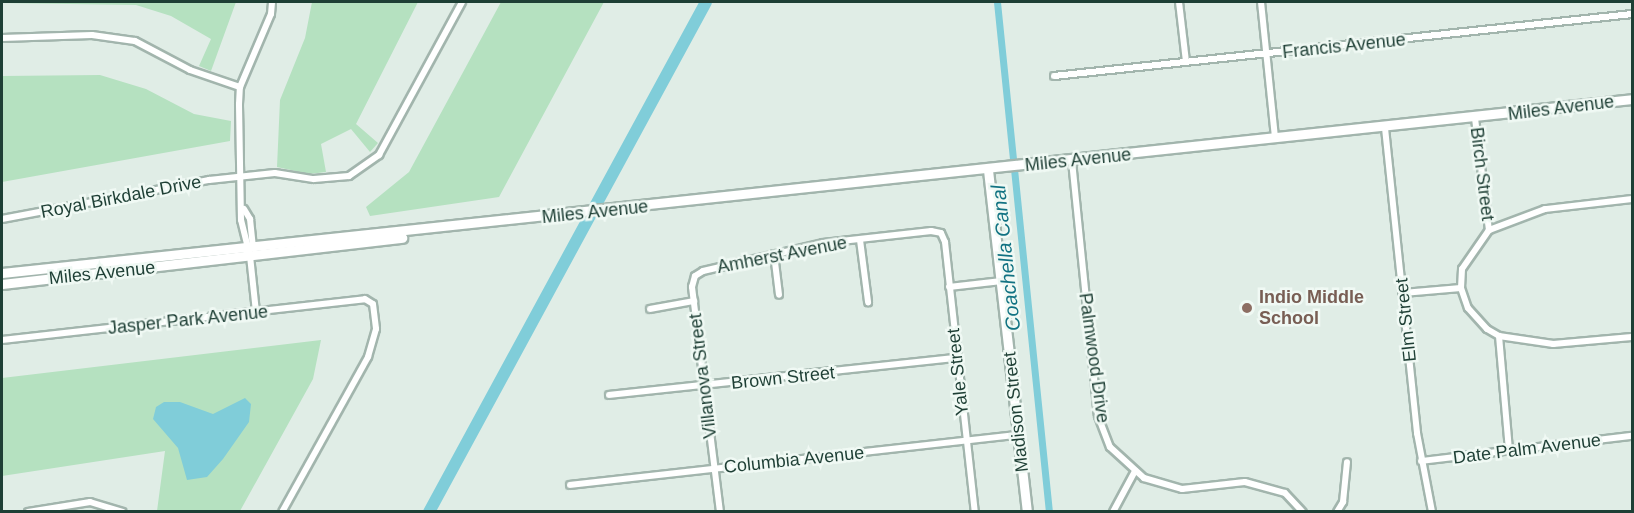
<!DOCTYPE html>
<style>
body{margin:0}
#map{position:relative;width:1634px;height:513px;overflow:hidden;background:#e0ede6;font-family:Arial,sans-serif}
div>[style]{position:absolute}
.green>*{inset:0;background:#b5e1c0}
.water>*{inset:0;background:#80cdd9}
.canal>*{height:7px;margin:-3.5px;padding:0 3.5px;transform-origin:3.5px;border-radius:3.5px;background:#80cdd9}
.river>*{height:12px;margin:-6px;padding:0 6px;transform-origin:6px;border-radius:6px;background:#80cdd9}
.roads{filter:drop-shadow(2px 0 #a2b5ad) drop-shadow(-2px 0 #a2b5ad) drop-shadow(0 2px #a2b5ad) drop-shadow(0 -2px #a2b5ad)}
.street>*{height:6px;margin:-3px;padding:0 3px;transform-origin:3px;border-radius:3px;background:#fff}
.secondary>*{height:9px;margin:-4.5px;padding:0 4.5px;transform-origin:4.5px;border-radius:4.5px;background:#fff}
.dots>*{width:16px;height:16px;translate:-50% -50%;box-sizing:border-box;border:3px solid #f0f9f4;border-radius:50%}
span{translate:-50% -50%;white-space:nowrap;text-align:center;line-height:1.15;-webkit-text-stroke:5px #f0f9f4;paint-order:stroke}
.street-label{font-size:18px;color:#1e3f35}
.education-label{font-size:18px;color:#785e54;font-weight:700}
.left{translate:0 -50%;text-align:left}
.water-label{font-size:20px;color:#117282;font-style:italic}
.frame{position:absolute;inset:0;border:3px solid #1e3f35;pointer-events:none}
</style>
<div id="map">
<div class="green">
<i style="clip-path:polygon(236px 2px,211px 71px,199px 66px,211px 39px,171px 16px,136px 5px,2px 3px)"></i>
<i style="clip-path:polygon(312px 2px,418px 2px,356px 124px,378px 143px,370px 152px,351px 129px,321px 144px,326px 172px,309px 174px,277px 167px,280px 100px,305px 38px)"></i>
<i style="clip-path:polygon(501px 2px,604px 2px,499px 197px,370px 216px,366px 207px,409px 172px)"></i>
<i style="clip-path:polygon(100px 75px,146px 89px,194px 114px,231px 121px,230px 141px,2px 182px,2px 76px)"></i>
<i style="clip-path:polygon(321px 340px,313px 379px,240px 511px,157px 511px,165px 451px,2px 476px,2px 378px)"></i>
</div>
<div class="water">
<i style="clip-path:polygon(245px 398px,251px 404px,249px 422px,223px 459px,207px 477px,187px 480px,178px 448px,153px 419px,156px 407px,164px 402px,180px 402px,213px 414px)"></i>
</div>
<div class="canal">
<i style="left:997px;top:2px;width:513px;rotate:84.18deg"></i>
</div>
<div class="river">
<i style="left:429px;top:512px;width:580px;rotate:-61.49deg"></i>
</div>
<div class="roads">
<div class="street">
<i style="left:1179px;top:2px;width:60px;rotate:83.3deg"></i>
<i style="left:1261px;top:2px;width:137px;rotate:84.1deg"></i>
<i style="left:2px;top:38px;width:90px;rotate:-1.9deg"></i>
<i style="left:92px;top:35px;width:43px;rotate:7.9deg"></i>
<i style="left:135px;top:41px;width:62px;rotate:27.8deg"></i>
<i style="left:190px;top:70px;width:53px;rotate:18.8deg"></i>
<i style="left:1054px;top:76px;width:581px;rotate:-6.12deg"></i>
<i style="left:1475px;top:118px;width:113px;rotate:82.9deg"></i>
<i style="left:1385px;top:128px;width:307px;rotate:84deg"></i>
<i style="left:1417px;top:433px;width:80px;rotate:79.2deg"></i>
<i style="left:1072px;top:161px;width:256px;rotate:84.2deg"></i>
<i style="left:1098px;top:416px;width:33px;rotate:69deg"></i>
<i style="left:1110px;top:447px;width:46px;rotate:42.4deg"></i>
<i style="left:1144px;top:478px;width:40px;rotate:16deg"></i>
<i style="left:1182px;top:489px;width:63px;rotate:-6.3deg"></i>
<i style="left:1245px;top:482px;width:41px;rotate:15.4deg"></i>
<i style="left:1285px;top:493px;width:26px;rotate:47deg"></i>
<i style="left:1632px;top:199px;width:88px;rotate:173.4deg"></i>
<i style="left:1545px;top:209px;width:60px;rotate:159.4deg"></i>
<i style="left:1489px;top:230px;width:47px;rotate:124.7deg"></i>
<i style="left:1462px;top:269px;width:19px;rotate:93deg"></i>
<i style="left:1461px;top:288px;width:21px;rotate:71deg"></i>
<i style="left:1468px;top:308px;width:28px;rotate:48deg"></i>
<i style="left:1487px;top:329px;width:14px;rotate:30deg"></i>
<i style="left:1499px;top:336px;width:55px;rotate:8.4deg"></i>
<i style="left:1553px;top:344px;width:79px;rotate:-5.1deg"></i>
<i style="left:244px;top:209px;width:12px;rotate:59deg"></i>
<i style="left:250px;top:219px;width:28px;rotate:84deg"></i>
<i style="left:2px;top:219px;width:211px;rotate:-10.7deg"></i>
<i style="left:209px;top:180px;width:66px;rotate:-6.1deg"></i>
<i style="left:275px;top:173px;width:39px;rotate:9deg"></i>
<i style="left:314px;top:179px;width:35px;rotate:-5deg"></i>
<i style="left:349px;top:176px;width:37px;rotate:-35deg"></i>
<i style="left:379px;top:155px;width:174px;rotate:-61.5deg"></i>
<i style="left:860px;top:240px;width:63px;rotate:82.6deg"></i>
<i style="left:774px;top:254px;width:41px;rotate:83deg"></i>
<i style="left:949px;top:287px;width:53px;rotate:-6.5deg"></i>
<i style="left:1403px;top:293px;width:58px;rotate:-4.9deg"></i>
<i style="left:650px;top:309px;width:45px;rotate:-10.3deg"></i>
<i style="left:256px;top:312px;width:56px;rotate:-96.1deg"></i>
<i style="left:250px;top:256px;width:37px;rotate:-104deg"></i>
<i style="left:241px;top:220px;width:116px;rotate:-91deg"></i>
<i style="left:239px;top:104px;width:17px;rotate:-87deg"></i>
<i style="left:240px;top:87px;width:79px;rotate:-67deg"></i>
<i style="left:271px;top:14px;width:12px;rotate:-85deg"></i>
<i style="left:1499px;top:336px;width:114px;rotate:85deg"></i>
<i style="left:2px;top:340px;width:365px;rotate:-6.4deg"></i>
<i style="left:365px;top:299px;width:9px;rotate:32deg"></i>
<i style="left:373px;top:304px;width:25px;rotate:83deg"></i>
<i style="left:376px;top:329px;width:29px;rotate:106deg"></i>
<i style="left:368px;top:357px;width:177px;rotate:119deg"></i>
<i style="left:609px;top:395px;width:349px;rotate:-6.1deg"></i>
<i style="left:1421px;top:461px;width:212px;rotate:-6.8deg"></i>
<i style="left:570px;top:485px;width:451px;rotate:-6.4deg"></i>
<i style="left:28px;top:512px;width:63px;rotate:-9.2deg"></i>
<i style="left:90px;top:502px;width:34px;rotate:17deg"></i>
<i style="left:720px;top:512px;width:227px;rotate:-97.1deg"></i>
<i style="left:692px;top:287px;width:11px;rotate:-75deg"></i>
<i style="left:695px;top:276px;width:9px;rotate:-32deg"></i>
<i style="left:703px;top:271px;width:123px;rotate:-13.1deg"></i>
<i style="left:823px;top:243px;width:109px;rotate:-6.3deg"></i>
<i style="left:931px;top:231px;width:10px;rotate:11deg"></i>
<i style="left:941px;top:233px;width:10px;rotate:66deg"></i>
<i style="left:945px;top:242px;width:272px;rotate:83.7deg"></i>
<i style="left:1113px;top:512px;width:47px;rotate:-61.8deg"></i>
<i style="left:1337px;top:512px;width:12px;rotate:-59deg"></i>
<i style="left:1343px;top:502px;width:40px;rotate:-84.3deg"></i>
</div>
<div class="secondary">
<i style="left:988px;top:170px;width:344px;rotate:83.5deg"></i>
<i style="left:2px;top:273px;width:1639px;rotate:-6.09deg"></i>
<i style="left:2px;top:284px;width:403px;rotate:-6.6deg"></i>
</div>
</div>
<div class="dots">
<i style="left:1247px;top:308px;background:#8d6e63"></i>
</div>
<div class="street-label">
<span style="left:1344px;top:46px;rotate:-6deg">Francis Avenue</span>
<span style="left:1561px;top:108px;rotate:-7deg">Miles Avenue</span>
<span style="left:1078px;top:160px;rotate:-6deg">Miles Avenue</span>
<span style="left:1482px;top:174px;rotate:83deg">Birch Street</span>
<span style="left:121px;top:197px;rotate:-11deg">Royal Birkdale Drive</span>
<span style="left:595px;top:212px;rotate:-6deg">Miles Avenue</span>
<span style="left:782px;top:255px;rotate:-11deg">Amherst Avenue</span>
<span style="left:102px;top:273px;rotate:-6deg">Miles Avenue</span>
<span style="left:188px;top:320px;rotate:-6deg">Jasper Park Avenue</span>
<span style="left:1406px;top:320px;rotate:-96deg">Elm Street</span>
<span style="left:1094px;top:358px;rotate:82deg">Palmwood Drive</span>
<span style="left:958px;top:372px;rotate:-96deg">Yale Street</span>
<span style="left:703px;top:376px;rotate:-97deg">Villanova Street</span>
<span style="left:783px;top:378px;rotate:-6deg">Brown Street</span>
<span style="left:1016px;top:412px;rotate:-96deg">Madison Street</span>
<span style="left:1527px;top:449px;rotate:-7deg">Date Palm Avenue</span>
<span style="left:794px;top:460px;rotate:-6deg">Columbia Avenue</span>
</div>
<div class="education-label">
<span class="left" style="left:1259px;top:308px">Indio Middle<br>School</span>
</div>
<div class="water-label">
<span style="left:1006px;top:258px;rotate:-96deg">Coachella Canal</span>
</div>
<div class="frame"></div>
</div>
